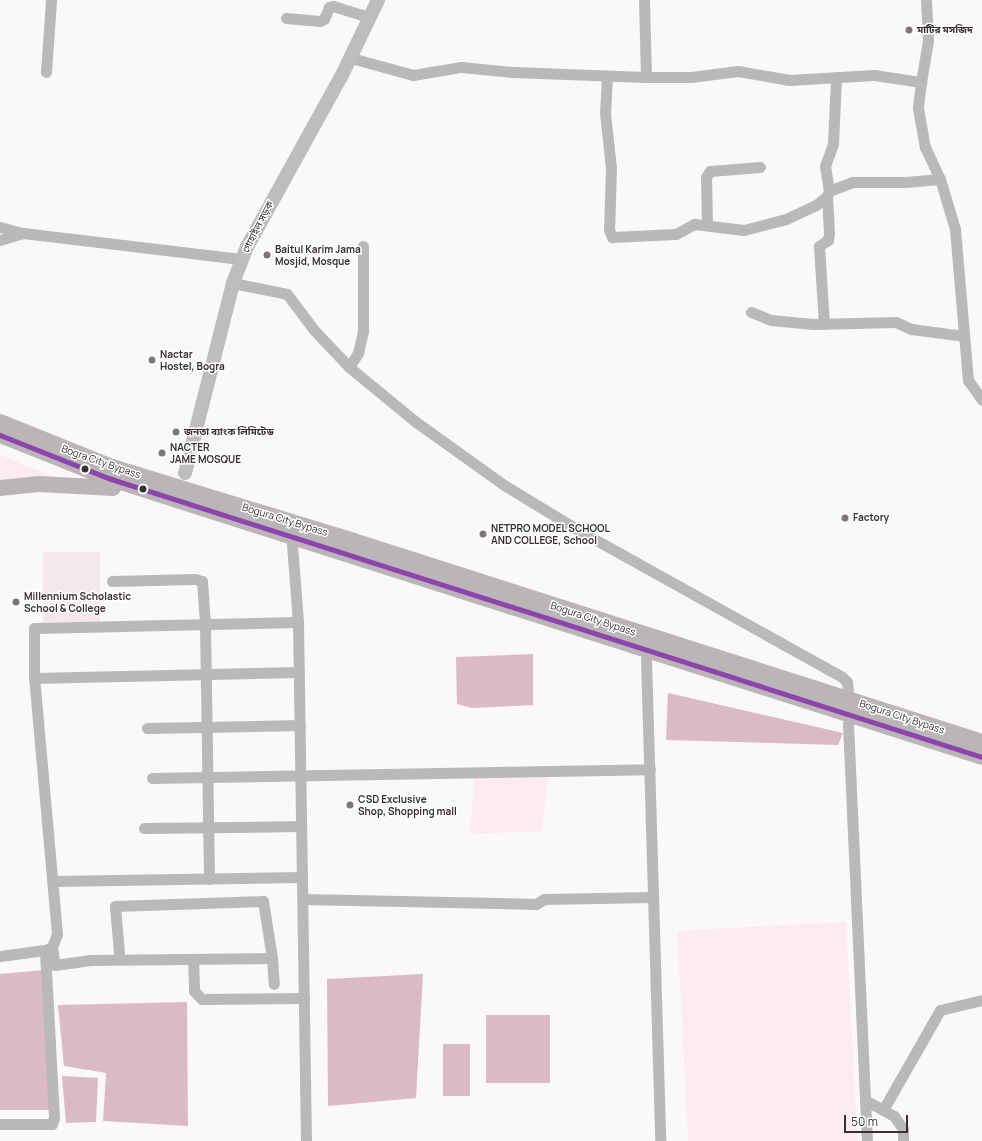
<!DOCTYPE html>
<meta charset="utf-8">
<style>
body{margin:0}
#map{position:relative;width:982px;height:1141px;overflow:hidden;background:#fbf8f9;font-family:Manrope,"Noto Sans Bengali",sans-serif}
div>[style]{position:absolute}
.built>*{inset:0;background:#f4e8eb;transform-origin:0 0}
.green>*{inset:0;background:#fdebf0;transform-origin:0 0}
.water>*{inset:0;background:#dcbac4;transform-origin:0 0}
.minor>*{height:11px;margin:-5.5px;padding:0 5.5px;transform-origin:5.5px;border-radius:5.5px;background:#bbb8b9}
.major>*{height:14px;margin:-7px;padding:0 7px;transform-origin:7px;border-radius:7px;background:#bfbcbd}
.highway>*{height:16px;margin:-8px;padding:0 8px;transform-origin:8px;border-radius:8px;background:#bab6b7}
.bus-1>*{height:5px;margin:-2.5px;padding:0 2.5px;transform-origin:2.5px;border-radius:2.5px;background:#8e44ad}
.dots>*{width:11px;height:11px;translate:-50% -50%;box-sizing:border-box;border:2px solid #fff;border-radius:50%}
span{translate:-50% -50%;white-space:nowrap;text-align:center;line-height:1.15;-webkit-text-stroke:3px #fff;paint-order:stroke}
.poi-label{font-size:10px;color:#383032;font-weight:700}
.left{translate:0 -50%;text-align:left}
.street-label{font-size:10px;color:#383032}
.scale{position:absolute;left:844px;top:1115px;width:64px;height:18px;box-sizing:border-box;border:2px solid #383032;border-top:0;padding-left:5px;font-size:12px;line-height:14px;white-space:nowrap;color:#383032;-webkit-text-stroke:3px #fff;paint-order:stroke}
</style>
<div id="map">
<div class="built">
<i style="left:100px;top:552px;width:70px;height:57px;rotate:90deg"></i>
</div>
<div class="green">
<i style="clip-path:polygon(0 455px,52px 476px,0 480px)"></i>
<i style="clip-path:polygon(475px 774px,548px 775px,542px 831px,470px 834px)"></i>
<i style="left:846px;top:922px;width:219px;height:169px;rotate:87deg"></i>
</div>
<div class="water">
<i style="clip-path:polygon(533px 654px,533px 705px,472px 708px,457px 704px,456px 657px)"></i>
<i style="clip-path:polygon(668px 693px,843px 733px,838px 745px,666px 740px)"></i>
<i style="clip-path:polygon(44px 970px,50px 1110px,0 1110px,0 974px)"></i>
<i style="clip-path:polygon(423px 974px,416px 1098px,328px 1106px,327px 979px)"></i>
<i style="clip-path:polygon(187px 1002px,188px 1126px,103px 1121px,106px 1073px,64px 1066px,58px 1005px)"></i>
<i style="left:486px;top:1015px;width:64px;height:68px"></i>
<i style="left:443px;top:1044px;width:27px;height:52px"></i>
<i style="clip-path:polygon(62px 1076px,98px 1078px,96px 1122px,66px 1123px)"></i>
</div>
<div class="minor">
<i style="left:644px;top:0;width:77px;rotate:88.5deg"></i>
<i style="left:286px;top:18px;width:34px;rotate:5deg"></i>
<i style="left:320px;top:21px;width:4px;rotate:-27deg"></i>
<i style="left:324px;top:19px;width:13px;rotate:-67deg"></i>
<i style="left:329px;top:7px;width:4px;rotate:-14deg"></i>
<i style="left:333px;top:6px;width:39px;rotate:17deg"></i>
<i style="left:351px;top:58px;width:64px;rotate:15.3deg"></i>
<i style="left:413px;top:75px;width:49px;rotate:-9.5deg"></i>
<i style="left:461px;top:67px;width:52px;rotate:5.5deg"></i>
<i style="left:513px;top:72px;width:133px;rotate:2.2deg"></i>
<i style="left:646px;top:77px;width:45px"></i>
<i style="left:691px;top:77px;width:47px;rotate:-7.3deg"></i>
<i style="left:738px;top:71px;width:52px;rotate:10deg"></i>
<i style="left:789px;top:80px;width:85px;rotate:-3.4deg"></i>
<i style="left:874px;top:75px;width:48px;rotate:8.5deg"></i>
<i style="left:921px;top:82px;width:42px;rotate:-80.3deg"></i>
<i style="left:928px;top:41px;width:41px;rotate:-92.8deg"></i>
<i style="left:46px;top:72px;width:72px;rotate:-86deg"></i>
<i style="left:607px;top:76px;width:37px;rotate:93deg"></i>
<i style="left:605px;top:113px;width:55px;rotate:83.8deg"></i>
<i style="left:611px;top:168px;width:62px;rotate:91.8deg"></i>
<i style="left:609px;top:230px;width:8px;rotate:67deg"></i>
<i style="left:612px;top:237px;width:64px;rotate:-2.7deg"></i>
<i style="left:676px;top:234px;width:21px;rotate:-29deg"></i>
<i style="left:694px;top:224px;width:50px;rotate:6.8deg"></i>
<i style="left:744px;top:230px;width:43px;rotate:-14.7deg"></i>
<i style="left:786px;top:219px;width:33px;rotate:-25deg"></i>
<i style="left:816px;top:205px;width:14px;rotate:-39deg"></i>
<i style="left:921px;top:82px;width:26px;rotate:97deg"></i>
<i style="left:918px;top:108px;width:40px;rotate:80deg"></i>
<i style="left:925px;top:147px;width:35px;rotate:65deg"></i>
<i style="left:940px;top:179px;width:52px;rotate:73.3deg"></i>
<i style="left:955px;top:229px;width:152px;rotate:85.1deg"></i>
<i style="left:968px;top:380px;width:24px;rotate:55deg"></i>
<i style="left:829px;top:191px;width:25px;rotate:-21deg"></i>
<i style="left:852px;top:182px;width:53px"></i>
<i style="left:905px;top:182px;width:35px;rotate:-5deg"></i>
<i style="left:707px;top:224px;width:47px;rotate:-91.2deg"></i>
<i style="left:706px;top:177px;width:7px;rotate:-56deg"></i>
<i style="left:710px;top:171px;width:50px;rotate:-4.6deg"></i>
<i style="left:0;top:227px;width:24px;rotate:15deg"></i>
<i style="left:23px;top:233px;width:221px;rotate:6.8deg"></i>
<i style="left:0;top:240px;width:24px;rotate:-17deg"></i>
<i style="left:233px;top:283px;width:55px;rotate:11.5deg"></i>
<i style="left:287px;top:294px;width:45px;rotate:53.1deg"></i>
<i style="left:314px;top:330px;width:51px;rotate:46.6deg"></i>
<i style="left:349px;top:367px;width:87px;rotate:39.4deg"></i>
<i style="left:416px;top:422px;width:108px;rotate:35.6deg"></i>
<i style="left:504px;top:485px;width:87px;rotate:31.3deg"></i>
<i style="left:578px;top:530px;width:302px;rotate:29.1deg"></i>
<i style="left:842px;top:677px;width:7px;rotate:45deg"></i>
<i style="left:847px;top:682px;width:8px;rotate:83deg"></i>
<i style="left:751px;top:312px;width:22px;rotate:22deg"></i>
<i style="left:771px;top:320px;width:42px;rotate:5.4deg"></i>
<i style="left:813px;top:324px;width:83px;rotate:-1.4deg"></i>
<i style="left:896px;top:322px;width:17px;rotate:25deg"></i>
<i style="left:911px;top:329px;width:53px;rotate:7.5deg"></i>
<i style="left:824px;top:324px;width:78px;rotate:-93.7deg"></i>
<i style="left:819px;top:246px;width:11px;rotate:-34deg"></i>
<i style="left:828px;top:240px;width:6px;rotate:-81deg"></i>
<i style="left:829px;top:234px;width:38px;rotate:-93deg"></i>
<i style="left:827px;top:196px;width:5px;rotate:-68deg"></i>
<i style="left:829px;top:191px;width:25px;rotate:-99deg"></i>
<i style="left:825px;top:166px;width:23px;rotate:-70deg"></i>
<i style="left:833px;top:144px;width:67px;rotate:-87.4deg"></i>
<i style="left:349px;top:367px;width:17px;rotate:-57deg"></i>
<i style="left:358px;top:353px;width:23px;rotate:-77deg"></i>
<i style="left:363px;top:331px;width:85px;rotate:-90deg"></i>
<i style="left:292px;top:545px;width:77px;rotate:85.5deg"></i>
<i style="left:298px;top:622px;width:519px;rotate:89.12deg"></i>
<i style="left:112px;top:581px;width:83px;rotate:-1.4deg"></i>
<i style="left:195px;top:579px;width:7px;rotate:16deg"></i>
<i style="left:202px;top:581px;width:42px;rotate:85.9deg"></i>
<i style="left:205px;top:623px;width:256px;rotate:89.1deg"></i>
<i style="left:646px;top:659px;width:482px;rotate:88.3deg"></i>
<i style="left:34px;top:678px;width:265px;rotate:-1.3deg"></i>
<i style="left:848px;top:724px;width:417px;rotate:87.4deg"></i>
<i style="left:147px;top:728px;width:153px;rotate:-1.1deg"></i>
<i style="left:152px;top:778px;width:498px;rotate:-1deg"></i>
<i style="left:144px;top:828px;width:157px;rotate:-0.7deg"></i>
<i style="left:54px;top:881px;width:248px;rotate:-0.9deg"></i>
<i style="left:303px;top:899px;width:233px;rotate:1.2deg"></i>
<i style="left:536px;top:904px;width:9px;rotate:-32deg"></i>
<i style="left:544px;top:899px;width:109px;rotate:-1.1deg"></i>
<i style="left:52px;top:947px;width:18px;rotate:81deg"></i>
<i style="left:55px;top:965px;width:36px;rotate:-8deg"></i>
<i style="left:91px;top:960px;width:181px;rotate:-0.6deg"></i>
<i style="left:272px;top:958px;width:26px;rotate:86deg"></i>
<i style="left:119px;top:953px;width:47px;rotate:-94.9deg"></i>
<i style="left:115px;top:906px;width:148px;rotate:-1.9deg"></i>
<i style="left:263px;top:901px;width:58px;rotate:81deg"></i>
<i style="left:0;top:956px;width:45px;rotate:-7.6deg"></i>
<i style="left:45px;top:950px;width:8px;rotate:-23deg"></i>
<i style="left:52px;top:947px;width:14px;rotate:-69deg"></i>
<i style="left:57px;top:934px;width:257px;rotate:-95.1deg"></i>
<i style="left:34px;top:678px;width:50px;rotate:-90deg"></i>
<i style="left:34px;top:628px;width:264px;rotate:-1.3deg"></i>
<i style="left:193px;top:959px;width:32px;rotate:88deg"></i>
<i style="left:194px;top:991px;width:11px;rotate:45deg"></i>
<i style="left:202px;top:999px;width:102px;rotate:-0.6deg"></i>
<i style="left:865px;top:1100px;width:33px;rotate:29deg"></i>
<i style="left:894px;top:1116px;width:16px;rotate:55deg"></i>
<i style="left:903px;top:1129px;width:12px;rotate:90deg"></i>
<i style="left:883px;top:1110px;width:115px;rotate:-60.3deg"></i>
<i style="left:940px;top:1010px;width:43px;rotate:-13.4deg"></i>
<i style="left:0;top:1124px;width:52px"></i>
<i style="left:52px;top:1124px;width:6px;rotate:-72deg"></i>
<i style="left:54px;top:1118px;width:168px;rotate:-93.1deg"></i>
</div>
<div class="major">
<i style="left:185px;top:473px;width:196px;rotate:-75.8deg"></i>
<i style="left:233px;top:283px;width:39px;rotate:-69deg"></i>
<i style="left:247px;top:247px;width:194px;rotate:-61.1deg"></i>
<i style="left:341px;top:77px;width:85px;rotate:-64.3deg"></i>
</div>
<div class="highway">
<i style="left:0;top:422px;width:121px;rotate:21.9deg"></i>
<i style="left:112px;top:467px;width:253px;rotate:17deg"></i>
<i style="left:354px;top:541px;width:659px;rotate:17.75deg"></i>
<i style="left:0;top:435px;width:116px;rotate:21.7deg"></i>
<i style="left:108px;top:478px;width:917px;rotate:17.7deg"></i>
<i style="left:0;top:488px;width:39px;rotate:-6deg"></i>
<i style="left:39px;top:484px;width:74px;rotate:3.1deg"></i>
</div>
<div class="bus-1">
<i style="left:0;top:435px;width:116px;rotate:21.7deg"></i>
<i style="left:108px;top:478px;width:917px;rotate:17.7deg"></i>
</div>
<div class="dots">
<i style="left:909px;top:30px;background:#7c7678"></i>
<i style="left:267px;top:255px;background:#7c7678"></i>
<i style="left:152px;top:360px;background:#7c7678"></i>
<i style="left:176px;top:432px;background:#7c7678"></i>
<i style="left:162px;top:453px;background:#7c7678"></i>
<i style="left:85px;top:469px;background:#383032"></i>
<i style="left:143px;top:489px;background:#383032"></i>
<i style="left:845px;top:518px;background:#7c7678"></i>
<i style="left:483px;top:534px;background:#7c7678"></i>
<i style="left:16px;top:602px;background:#7c7678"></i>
<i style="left:350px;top:805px;background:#7c7678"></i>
</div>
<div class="poi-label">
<span class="left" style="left:917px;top:30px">মাটির মসজিদ</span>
<span class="left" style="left:275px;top:255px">Baitul Karim Jama<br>Mosjid, Mosque</span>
<span class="left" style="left:160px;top:360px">Nactar<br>Hostel, Bogra</span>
<span class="left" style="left:184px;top:432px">জনতা ব্যাংক লিমিটেড</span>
<span class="left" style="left:170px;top:453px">NACTER<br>JAME MOSQUE</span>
<span class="left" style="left:853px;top:518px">Factory</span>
<span class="left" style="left:491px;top:534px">NETPRO MODEL SCHOOL<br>AND COLLEGE, School</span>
<span class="left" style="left:24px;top:602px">Millennium Scholastic<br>School &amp; College</span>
<span class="left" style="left:358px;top:805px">CSD Exclusive<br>Shop, Shopping mall</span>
</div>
<div class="street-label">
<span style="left:258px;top:227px;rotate:-63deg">গোহাইল সড়ক</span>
<span style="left:101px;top:462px;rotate:19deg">Bogra City Bypass</span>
<span style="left:285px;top:520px;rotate:17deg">Bogura City Bypass</span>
<span style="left:593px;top:619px;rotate:18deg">Bogura City Bypass</span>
<span style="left:902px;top:717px;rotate:18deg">Bogura City Bypass</span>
</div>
<div class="scale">50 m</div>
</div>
